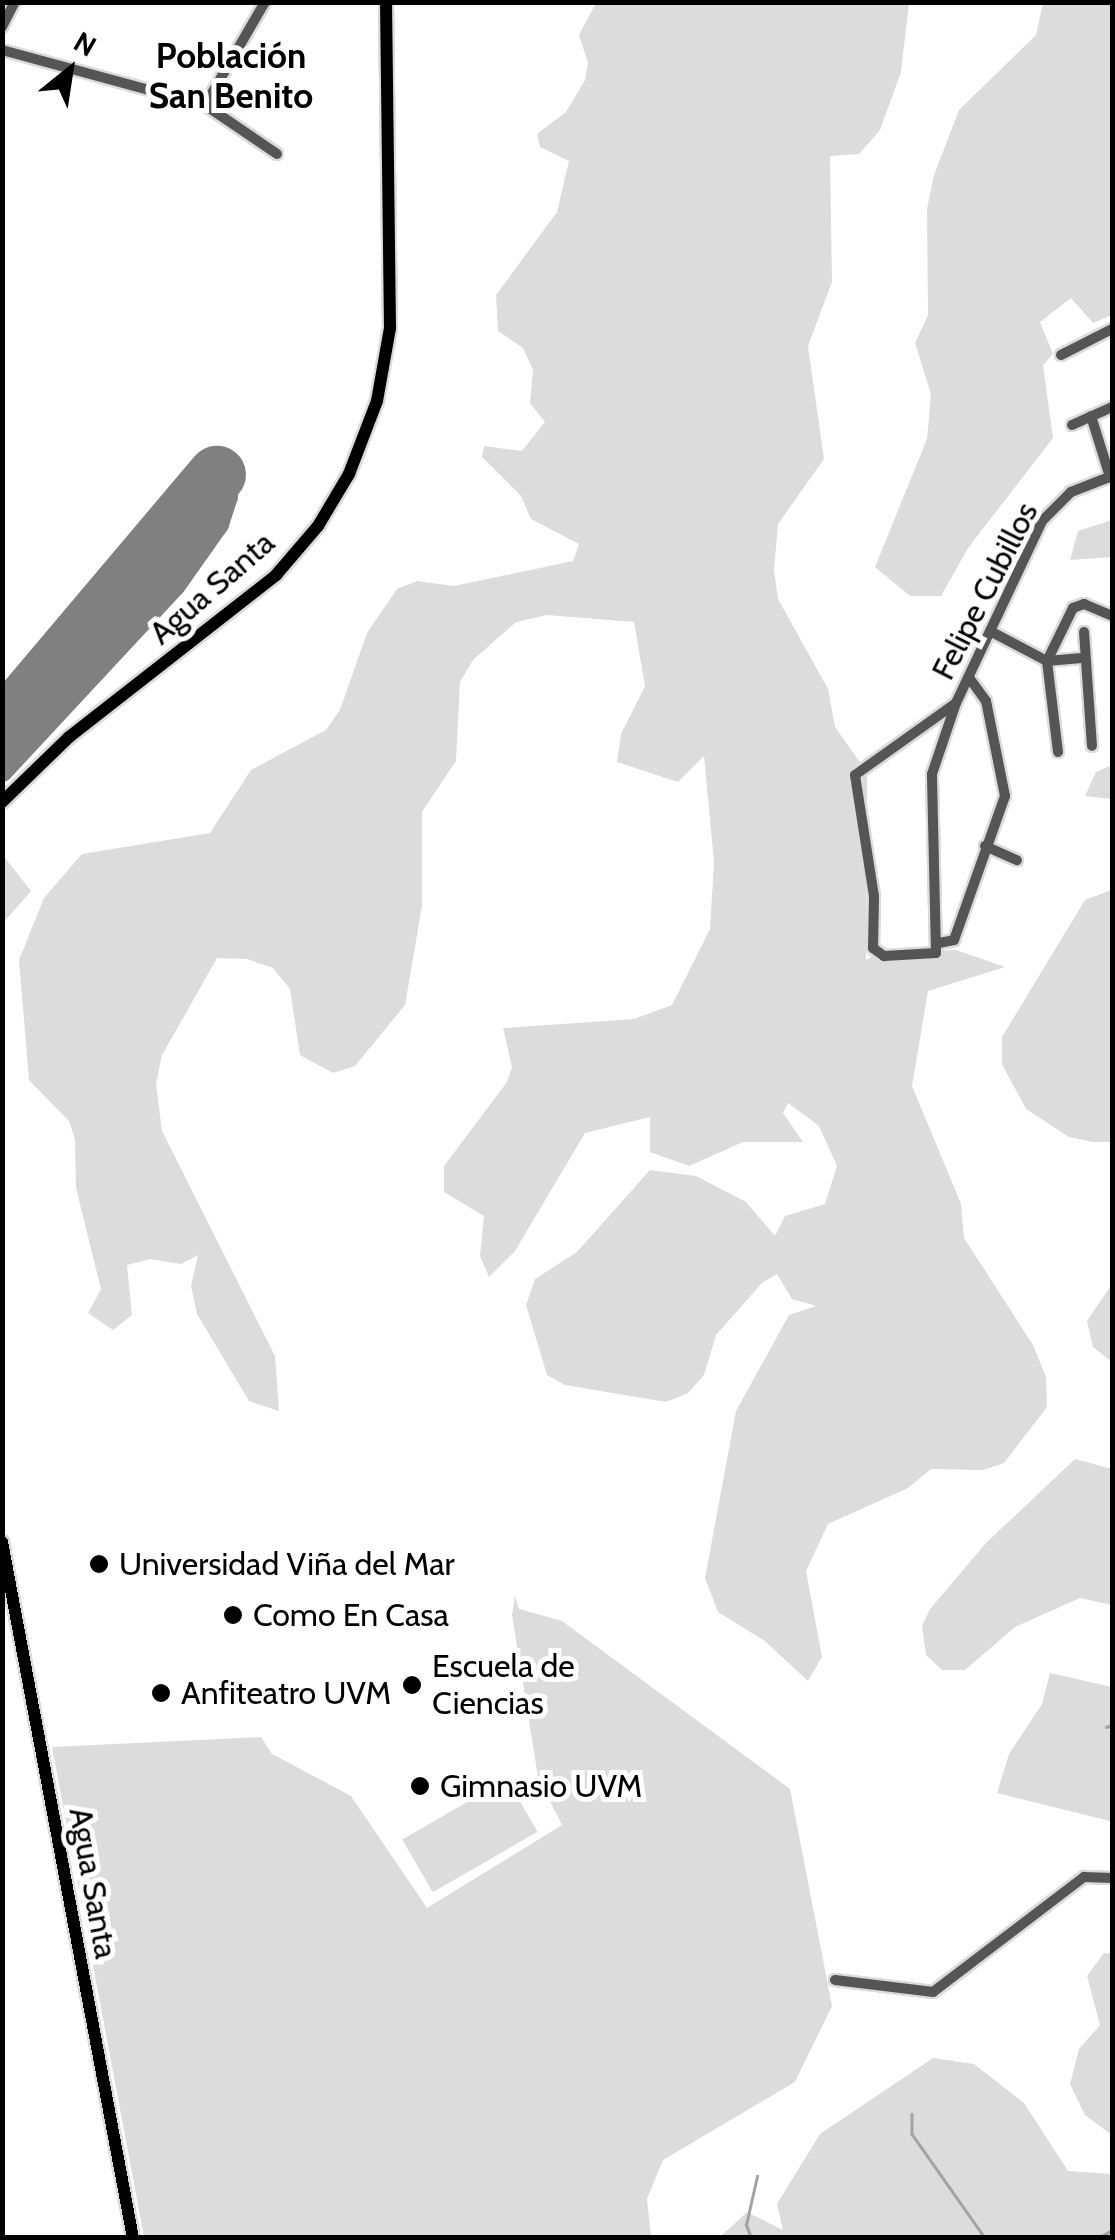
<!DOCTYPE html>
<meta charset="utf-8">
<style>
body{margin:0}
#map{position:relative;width:1115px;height:2240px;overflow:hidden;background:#fff;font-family:Cabin,sans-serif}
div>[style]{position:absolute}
.green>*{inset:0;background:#dcdcdc;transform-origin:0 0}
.stream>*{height:2.5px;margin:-1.25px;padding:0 1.25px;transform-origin:1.25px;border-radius:1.25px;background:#a3a3a3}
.taxiway>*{height:22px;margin:-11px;padding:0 11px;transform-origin:11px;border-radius:11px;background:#808080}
.runway>*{height:58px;margin:-29px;padding:0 29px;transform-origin:29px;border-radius:29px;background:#808080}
.roads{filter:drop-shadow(2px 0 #dbdbdb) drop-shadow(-2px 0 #dbdbdb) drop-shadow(0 2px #dbdbdb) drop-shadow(0 -2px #dbdbdb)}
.minor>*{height:10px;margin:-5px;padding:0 5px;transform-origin:5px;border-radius:5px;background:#555}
.major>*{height:12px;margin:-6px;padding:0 6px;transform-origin:6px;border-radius:6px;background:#000}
.dots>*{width:28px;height:28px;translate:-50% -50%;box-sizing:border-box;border:5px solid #fff;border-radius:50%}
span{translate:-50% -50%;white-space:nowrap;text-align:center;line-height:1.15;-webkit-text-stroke:10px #fff;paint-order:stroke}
.street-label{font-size:32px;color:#000}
.poi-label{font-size:32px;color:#000}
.left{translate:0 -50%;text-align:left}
.neighbourhood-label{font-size:35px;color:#000;font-weight:700}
.frame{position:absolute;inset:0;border:5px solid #000;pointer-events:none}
.north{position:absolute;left:20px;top:20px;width:100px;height:100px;-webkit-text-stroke:8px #fff;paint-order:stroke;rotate:30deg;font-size:28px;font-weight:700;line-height:40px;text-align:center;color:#000}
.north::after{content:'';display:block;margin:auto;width:35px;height:45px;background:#000;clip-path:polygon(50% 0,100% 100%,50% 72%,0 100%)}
</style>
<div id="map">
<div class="green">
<i style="clip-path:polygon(596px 3px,909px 3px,901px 72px,880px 130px,859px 154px,830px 156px,832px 282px,808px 346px,824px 459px,778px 524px,774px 570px,778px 599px,828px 689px,835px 727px,867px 772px,866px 960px,879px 952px,956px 950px,1005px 967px,928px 991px,912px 1086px,961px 1204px,964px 1238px,1033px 1345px,1046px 1377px,1047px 1407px,1004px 1463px,983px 1470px,931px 1469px,908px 1488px,828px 1524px,806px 1571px,822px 1657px,808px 1681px,765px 1641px,718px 1612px,705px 1578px,736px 1411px,789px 1315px,816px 1306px,792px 1299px,777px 1274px,762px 1283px,716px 1335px,704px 1375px,688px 1393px,666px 1402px,565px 1385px,547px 1375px,526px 1305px,535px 1279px,577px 1252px,650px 1170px,696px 1176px,746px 1202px,775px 1236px,785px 1216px,825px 1204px,837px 1166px,819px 1126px,788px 1103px,783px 1113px,803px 1142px,743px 1142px,689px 1166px,650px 1152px,650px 1117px,585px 1133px,515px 1251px,489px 1277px,480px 1256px,484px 1216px,444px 1192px,444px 1166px,507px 1082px,512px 1067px,503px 1028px,634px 1019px,672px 1005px,710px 929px,714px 862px,704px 756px,678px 782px,617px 762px,621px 734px,645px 686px,634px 622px,547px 615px,516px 622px,473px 660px,460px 682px,456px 761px,422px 812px,422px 906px,405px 1005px,355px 1066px,333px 1073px,300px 1055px,290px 989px,273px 968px,247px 959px,217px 958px,162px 1055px,156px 1084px,162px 1131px,275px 1356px,279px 1411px,249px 1401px,197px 1314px,191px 1286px,198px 1255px,181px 1264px,150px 1259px,127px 1265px,132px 1315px,113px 1330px,88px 1313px,101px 1289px,76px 1188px,75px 1139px,69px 1121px,29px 1080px,19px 960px,44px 898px,82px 854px,210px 833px,251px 770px,326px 730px,340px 710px,367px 633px,397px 589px,417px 581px,454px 586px,573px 561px,579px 544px,531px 519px,521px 496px,482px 457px,484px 446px,522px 451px,545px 422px,530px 403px,533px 370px,523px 348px,498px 331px,496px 295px,557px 212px,569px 161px,540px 147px,537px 134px,566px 112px,585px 80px,588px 63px,579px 35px)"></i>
<i style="clip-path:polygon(1043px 3px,1112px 3px,1112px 315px,1093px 323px,1071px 298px,1040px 322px,1053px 354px,1043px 365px,1053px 438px,968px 548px,941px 596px,910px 596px,875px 567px,927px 439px,931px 394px,915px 343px,928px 315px,927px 209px,934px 175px,959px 110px,1036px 35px)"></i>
<i style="clip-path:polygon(1112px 520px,1112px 557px,1070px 560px,1078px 531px)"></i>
<i style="clip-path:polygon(1112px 765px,1112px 799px,1085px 796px,1096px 772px)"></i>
<i style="clip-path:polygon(2px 854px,31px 891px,3px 923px,2px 923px)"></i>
<i style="clip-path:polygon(1112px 890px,1112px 1142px,1093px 1142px,1069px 1137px,1026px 1109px,1002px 1064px,1002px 1037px,1085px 900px)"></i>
<i style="clip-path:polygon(1112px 1284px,1112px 1362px,1093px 1347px,1087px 1321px)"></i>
<i style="clip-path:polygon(1075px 1459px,1112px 1469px,1112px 1605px,1080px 1598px,1015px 1627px,965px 1670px,942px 1670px,926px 1655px,922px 1626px,930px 1609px,986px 1543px)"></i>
<i style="clip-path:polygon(515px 1596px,519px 1609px,562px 1621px,790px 1789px,832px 2006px,795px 2082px,663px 2160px,647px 2199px,651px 2237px,144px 2237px,52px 1747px,261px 1737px,272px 1754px,351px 1796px,427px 1908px,562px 1825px,538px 1777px,512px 1615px)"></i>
<i style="clip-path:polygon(1050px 1673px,1112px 1687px,1110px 1821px,997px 1793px,1009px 1754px,1042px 1704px)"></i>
<i style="left:507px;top:1779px;width:61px;height:121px;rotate:60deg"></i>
<i style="clip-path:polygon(1104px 1953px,1112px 1954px,1112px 2135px,1085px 2115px,1070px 2084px,1079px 2049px,1100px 2025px,1087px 1976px)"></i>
<i style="clip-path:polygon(933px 2058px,974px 2064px,1024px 2103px,1068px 2171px,1112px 2174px,1112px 2237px,720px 2237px,747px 2212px,783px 2230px,777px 2204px,820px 2134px)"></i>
</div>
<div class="stream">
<i style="left:1106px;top:1727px;width:6px;rotate:-18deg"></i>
<i style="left:912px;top:2114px;width:20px;rotate:90deg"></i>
<i style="left:912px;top:2134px;width:127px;rotate:54.9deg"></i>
<i style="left:751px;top:2238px;width:14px;rotate:-111deg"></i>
<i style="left:746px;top:2225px;width:50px;rotate:-77.3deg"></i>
<i style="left:1098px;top:2238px;width:16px;rotate:-30deg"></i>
</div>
<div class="taxiway">
<i style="left:2px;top:771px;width:254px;rotate:-47.1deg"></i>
<i style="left:175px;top:585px;width:75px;rotate:-54.8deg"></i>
<i style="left:218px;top:524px;width:28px;rotate:-72deg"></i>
<i style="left:227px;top:497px;width:24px;rotate:-114deg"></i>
</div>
<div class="runway">
<i style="left:2px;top:729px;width:333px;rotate:-49.8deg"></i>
</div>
<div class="roads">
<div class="minor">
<i style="left:2px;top:27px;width:28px;rotate:-63deg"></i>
<i style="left:2px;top:50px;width:210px;rotate:15.2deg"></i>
<i style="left:205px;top:105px;width:87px;rotate:34.2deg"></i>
<i style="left:205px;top:105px;width:119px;rotate:-59.8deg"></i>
<i style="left:1061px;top:355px;width:57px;rotate:-27deg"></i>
<i style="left:1091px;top:416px;width:64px;rotate:72.7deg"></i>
<i style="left:1072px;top:425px;width:44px;rotate:-24.2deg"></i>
<i style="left:990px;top:631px;width:64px;rotate:27.8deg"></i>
<i style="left:1047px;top:661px;width:35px;rotate:-5deg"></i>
<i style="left:1084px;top:632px;width:114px;rotate:86deg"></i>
<i style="left:956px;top:703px;width:124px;rotate:144.5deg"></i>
<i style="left:855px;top:775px;width:123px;rotate:81.1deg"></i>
<i style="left:874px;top:897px;width:51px;rotate:91.1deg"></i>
<i style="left:873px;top:948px;width:14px;rotate:36deg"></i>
<i style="left:884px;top:956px;width:52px;rotate:-3.3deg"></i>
<i style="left:936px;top:953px;width:179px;rotate:-91.3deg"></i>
<i style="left:932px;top:774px;width:75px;rotate:-71.3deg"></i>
<i style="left:956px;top:703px;width:201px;rotate:-64.7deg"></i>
<i style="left:1042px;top:521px;width:41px;rotate:-45deg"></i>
<i style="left:1071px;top:492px;width:44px;rotate:-21.3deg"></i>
<i style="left:1058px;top:752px;width:92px;rotate:-96.9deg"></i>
<i style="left:1047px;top:661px;width:59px;rotate:-63.9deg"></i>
<i style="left:1073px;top:608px;width:12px;rotate:-20deg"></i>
<i style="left:1084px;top:604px;width:30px;rotate:23deg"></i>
<i style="left:985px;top:846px;width:35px;rotate:24deg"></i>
<i style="left:939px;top:943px;width:15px;rotate:-11deg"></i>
<i style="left:954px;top:940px;width:153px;rotate:-70.5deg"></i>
<i style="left:1005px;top:796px;width:97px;rotate:-101.3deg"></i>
<i style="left:986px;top:701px;width:27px;rotate:-126deg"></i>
<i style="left:835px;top:1980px;width:99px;rotate:7deg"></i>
<i style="left:933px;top:1992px;width:190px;rotate:-37.3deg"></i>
<i style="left:1084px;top:1877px;width:28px;rotate:2deg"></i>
</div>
<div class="major">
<i style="left:2px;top:802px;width:93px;rotate:-44.1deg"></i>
<i style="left:69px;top:737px;width:263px;rotate:-38deg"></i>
<i style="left:276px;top:575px;width:65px;rotate:-49.4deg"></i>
<i style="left:318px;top:526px;width:61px;rotate:-59.2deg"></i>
<i style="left:349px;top:474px;width:78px;rotate:-69deg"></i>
<i style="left:377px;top:401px;width:74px;rotate:-79.9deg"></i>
<i style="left:390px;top:328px;width:326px;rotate:-90.7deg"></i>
<i style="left:2px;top:1542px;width:708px;rotate:79.34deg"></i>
</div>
</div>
<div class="dots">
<i style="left:99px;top:1564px;background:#000"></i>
<i style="left:233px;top:1615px;background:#000"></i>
<i style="left:412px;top:1685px;background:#000"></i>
<i style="left:161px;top:1693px;background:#000"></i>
<i style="left:420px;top:1786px;background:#000"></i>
</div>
<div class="street-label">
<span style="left:212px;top:588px;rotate:-41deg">Agua Santa</span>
<span style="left:985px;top:591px;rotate:-63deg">Felipe Cubillos</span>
<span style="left:93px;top:1883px;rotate:80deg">Agua Santa</span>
</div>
<div class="poi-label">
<span class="left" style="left:119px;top:1564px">Universidad Viña del Mar</span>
<span class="left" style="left:253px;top:1615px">Como En Casa</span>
<span class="left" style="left:432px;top:1685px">Escuela de<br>Ciencias</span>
<span class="left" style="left:181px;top:1693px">Anfiteatro UVM</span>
<span class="left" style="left:440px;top:1786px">Gimnasio UVM</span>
</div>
<div class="neighbourhood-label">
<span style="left:231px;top:76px">Población<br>San Benito</span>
</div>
<div class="frame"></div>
<div class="north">N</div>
</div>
